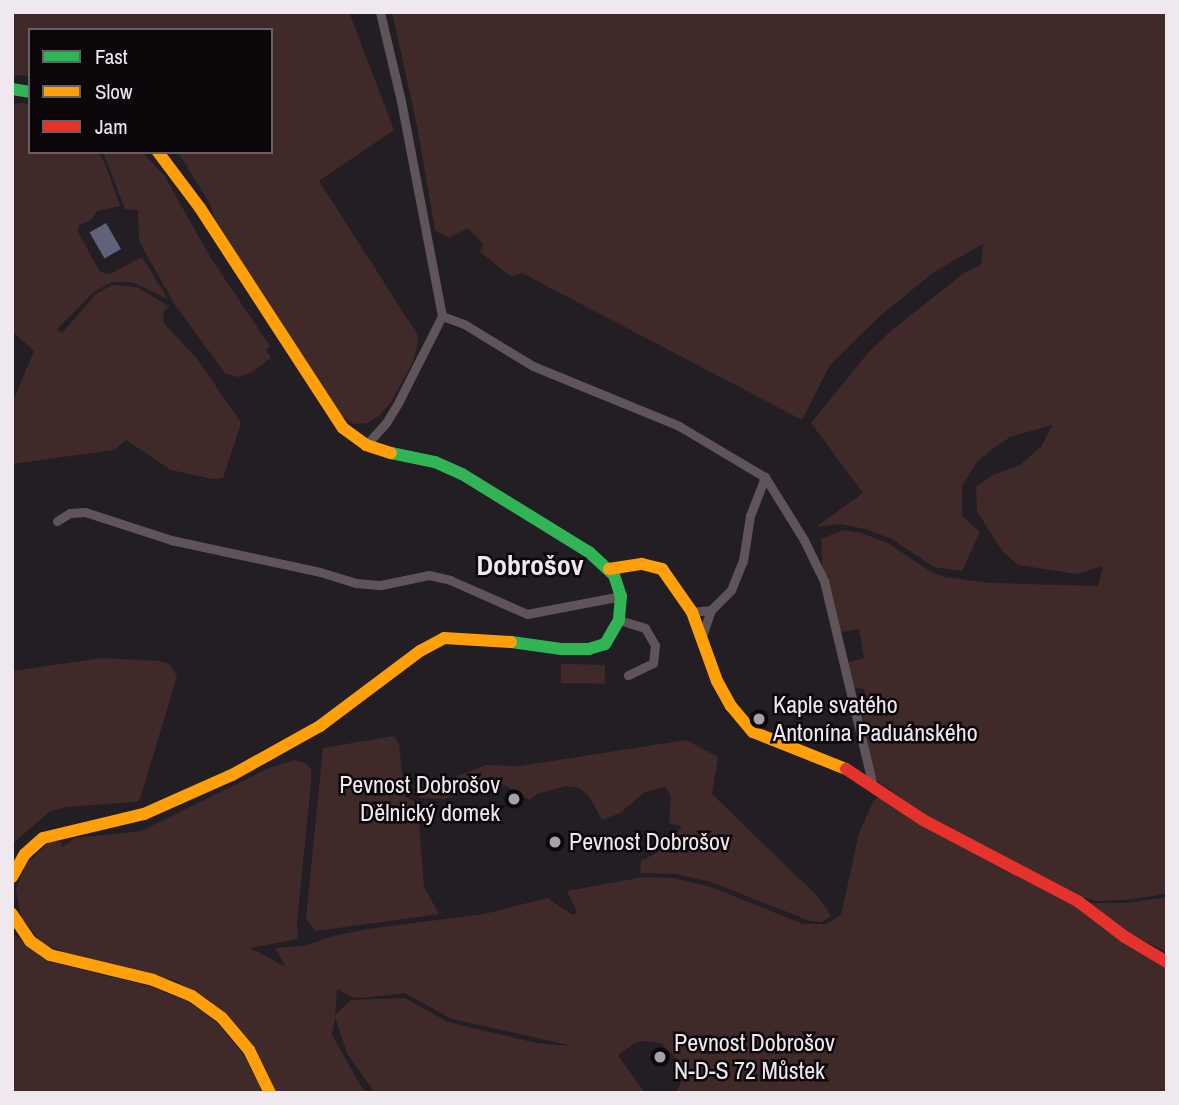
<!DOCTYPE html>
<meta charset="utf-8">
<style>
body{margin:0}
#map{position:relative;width:1179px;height:1105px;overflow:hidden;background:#231e23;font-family:"Archivo Narrow",sans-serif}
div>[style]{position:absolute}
.green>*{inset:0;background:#3f2a29;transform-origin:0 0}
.water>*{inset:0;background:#61627a;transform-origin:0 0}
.street>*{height:9px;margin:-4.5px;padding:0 4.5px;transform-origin:4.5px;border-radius:4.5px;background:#5e5459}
.fast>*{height:12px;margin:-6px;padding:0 6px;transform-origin:6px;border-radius:6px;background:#30b455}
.slow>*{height:12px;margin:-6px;padding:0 6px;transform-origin:6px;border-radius:6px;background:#ff9f0a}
.jam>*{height:12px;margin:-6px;padding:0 6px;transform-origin:6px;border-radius:6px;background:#e5322d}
.dots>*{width:19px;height:19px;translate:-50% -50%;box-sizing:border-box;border:4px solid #0c070b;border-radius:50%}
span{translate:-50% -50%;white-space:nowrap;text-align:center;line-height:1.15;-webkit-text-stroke:5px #0c070b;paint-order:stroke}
.poi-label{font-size:24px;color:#f0e8ef}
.left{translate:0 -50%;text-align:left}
.right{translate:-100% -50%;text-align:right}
.quarter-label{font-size:28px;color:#f0e8ef;font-weight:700}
.frame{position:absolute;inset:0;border:14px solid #f0e8ef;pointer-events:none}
.legend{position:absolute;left:28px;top:28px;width:245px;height:126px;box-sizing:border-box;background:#0c070b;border:2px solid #676166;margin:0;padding:9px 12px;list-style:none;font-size:21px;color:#f0e8ef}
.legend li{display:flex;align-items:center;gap:14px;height:35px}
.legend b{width:35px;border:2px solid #676166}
</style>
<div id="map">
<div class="green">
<i style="clip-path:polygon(12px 12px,349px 12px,394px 130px,319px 181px,417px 334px,418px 342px,413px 362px,391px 402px,380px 415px,368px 423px,354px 424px,340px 415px,216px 221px,210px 204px,178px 152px,271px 152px,271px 30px,30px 30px,30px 76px,12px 75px)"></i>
<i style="clip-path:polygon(392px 12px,1167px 12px,1167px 894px,1124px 900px,1096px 901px,1076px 895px,925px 816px,874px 778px,857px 712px,868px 710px,864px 689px,852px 687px,846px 663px,864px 658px,859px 629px,841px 632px,823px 573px,821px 539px,843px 530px,861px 533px,888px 543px,931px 572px,945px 577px,991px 583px,1098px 586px,1103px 566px,1077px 574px,1018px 565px,1003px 552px,977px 511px,976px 486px,995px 474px,1020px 465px,1041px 447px,1052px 425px,1010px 437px,991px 450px,977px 462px,962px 486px,962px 516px,980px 532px,962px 571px,934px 567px,892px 539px,866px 529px,839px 524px,816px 527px,863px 493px,811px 423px,867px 354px,892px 330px,964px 273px,981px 265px,983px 244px,934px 272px,880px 316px,830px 365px,802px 420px,522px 273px,512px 277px,480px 252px,483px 244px,468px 228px,449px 238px,435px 230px,417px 126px)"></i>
<i style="clip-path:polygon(22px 103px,30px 104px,30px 152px,99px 152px,106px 166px,120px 206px,97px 211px,92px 219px,79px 225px,78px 232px,100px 272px,110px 274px,142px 257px,168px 299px,132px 282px,112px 282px,94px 292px,57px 329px,62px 333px,96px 294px,112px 285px,136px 287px,169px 306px,163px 313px,164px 323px,198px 360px,241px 423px,223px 478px,213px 479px,171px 470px,126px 440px,114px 450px,12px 464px,12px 404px,34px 351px,12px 331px,12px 104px)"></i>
<i style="clip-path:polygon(103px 152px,142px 152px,164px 175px,212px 260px,270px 346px,266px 350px,271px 358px,252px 372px,238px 377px,225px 373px,175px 305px,139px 241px,138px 210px,125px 209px)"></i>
<i style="clip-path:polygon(102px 658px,159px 661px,169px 664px,177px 676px,140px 799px,136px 802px,64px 807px,49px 812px,12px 844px,12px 671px)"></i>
<i style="left:561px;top:664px;width:44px;height:19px;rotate:1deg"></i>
<i style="clip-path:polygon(394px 736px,399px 744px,405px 797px,415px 802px,418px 808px,424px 887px,439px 914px,316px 931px,306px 919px,323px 748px)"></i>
<i style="clip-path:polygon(686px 740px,718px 757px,712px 794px,817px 896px,831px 916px,821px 922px,810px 921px,711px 882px,676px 874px,640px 873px,641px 861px,668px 847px,682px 826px,669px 823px,671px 796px,665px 787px,645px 792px,620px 813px,602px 820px,589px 796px,579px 788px,566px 786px,537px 794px,529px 800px,498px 781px,444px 799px,420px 798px,417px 792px,486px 765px,520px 766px)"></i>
<i style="clip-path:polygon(evenodd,295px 760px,307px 764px,311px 770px,311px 783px,297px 922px,298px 939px,250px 948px,286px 967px,275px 948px,304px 946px,333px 936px,368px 929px,484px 914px,547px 898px,573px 915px,577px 912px,567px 891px,644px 877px,673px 878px,711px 887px,803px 924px,826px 924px,841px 915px,859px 833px,874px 800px,880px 796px,1052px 891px,1167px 967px,1167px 1093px,676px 1093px,687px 1070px,682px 1070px,681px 1064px,661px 1043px,642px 1041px,635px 1043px,618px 1055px,645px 1093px,375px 1093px,347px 1053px,335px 1017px,332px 1035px,362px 1088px,368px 1093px,277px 1093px,254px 1046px,211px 1001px,176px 981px,69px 954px,42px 943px,21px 917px,16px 889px,25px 866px,47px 844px,54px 840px,61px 842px,63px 847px,75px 838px,141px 831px,269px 768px,295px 760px,337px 989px,351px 997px,362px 998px,405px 993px,452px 1019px,573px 1046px,536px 1043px,448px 1022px,405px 998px,351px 1000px,335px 1015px,337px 989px)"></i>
<i style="clip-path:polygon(1167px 897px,1167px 952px,1130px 934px,1088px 903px,1127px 903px)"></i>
<i style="clip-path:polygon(12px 933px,47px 961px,152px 987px,189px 1002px,217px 1023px,243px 1054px,263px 1093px,12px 1093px)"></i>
</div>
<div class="water">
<i style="left:106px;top:223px;width:30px;height:19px;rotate:60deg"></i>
</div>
<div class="street">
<i style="left:442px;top:316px;width:23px;rotate:20deg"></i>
<i style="left:464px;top:324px;width:81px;rotate:31.3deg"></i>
<i style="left:533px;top:366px;width:158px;rotate:22.3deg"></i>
<i style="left:679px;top:426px;width:100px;rotate:30.7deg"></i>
<i style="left:765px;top:477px;width:74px;rotate:58.2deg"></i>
<i style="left:804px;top:540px;width:46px;rotate:64deg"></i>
<i style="left:824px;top:581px;width:208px;rotate:76.6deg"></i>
<i style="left:366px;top:445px;width:30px;rotate:-48deg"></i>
<i style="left:386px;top:423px;width:26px;rotate:-59deg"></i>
<i style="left:399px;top:401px;width:95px;rotate:-63.2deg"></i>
<i style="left:442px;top:316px;width:219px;rotate:-100.8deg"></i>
<i style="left:401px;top:101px;width:91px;rotate:-103.3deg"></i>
<i style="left:57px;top:521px;width:15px;rotate:-32deg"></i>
<i style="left:70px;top:513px;width:15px;rotate:-4deg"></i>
<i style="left:85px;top:512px;width:90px;rotate:18deg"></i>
<i style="left:171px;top:540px;width:152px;rotate:12.1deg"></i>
<i style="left:320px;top:572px;width:38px;rotate:17deg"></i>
<i style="left:356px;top:583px;width:25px;rotate:5deg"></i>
<i style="left:381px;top:585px;width:49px;rotate:-11.8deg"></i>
<i style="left:429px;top:575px;width:22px;rotate:13deg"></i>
<i style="left:450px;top:580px;width:84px;rotate:23.8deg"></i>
<i style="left:527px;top:614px;width:96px;rotate:-10.8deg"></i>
<i style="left:692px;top:612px;width:19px;rotate:-6deg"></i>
<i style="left:711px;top:610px;width:28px;rotate:-45deg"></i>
<i style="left:731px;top:590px;width:31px;rotate:-68deg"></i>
<i style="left:743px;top:561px;width:46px;rotate:-81.2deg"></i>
<i style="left:750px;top:516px;width:42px;rotate:-69deg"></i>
<i style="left:619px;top:620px;width:27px;rotate:17deg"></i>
<i style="left:645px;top:628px;width:20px;rotate:60deg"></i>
<i style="left:655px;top:645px;width:18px;rotate:96deg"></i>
<i style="left:653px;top:663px;width:28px;rotate:154deg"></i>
<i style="left:702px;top:636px;width:28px;rotate:-71deg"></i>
</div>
<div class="fast">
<i style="left:12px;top:89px;width:18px;rotate:9deg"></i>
<i style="left:391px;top:453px;width:45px;rotate:11.6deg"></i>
<i style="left:435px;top:462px;width:30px;rotate:24deg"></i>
<i style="left:462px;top:474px;width:149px;rotate:31.6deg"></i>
<i style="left:589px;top:552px;width:34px;rotate:43deg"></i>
<i style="left:614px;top:575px;width:22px;rotate:72deg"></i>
<i style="left:621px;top:596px;width:24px;rotate:95deg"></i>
<i style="left:619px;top:620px;width:28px;rotate:120deg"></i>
<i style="left:605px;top:644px;width:17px;rotate:163deg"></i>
<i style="left:589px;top:649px;width:28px;rotate:180deg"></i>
<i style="left:561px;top:649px;width:50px;rotate:-172deg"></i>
</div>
<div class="slow">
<i style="left:158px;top:152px;width:70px;rotate:53.1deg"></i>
<i style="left:200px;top:208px;width:262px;rotate:57deg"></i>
<i style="left:343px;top:428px;width:29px;rotate:36deg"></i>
<i style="left:366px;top:445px;width:26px;rotate:18deg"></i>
<i style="left:609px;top:569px;width:33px;rotate:-9deg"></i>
<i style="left:642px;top:564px;width:21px;rotate:14deg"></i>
<i style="left:662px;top:569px;width:52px;rotate:55.1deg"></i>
<i style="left:692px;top:612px;width:73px;rotate:70.1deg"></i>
<i style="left:717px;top:681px;width:29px;rotate:61deg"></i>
<i style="left:731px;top:706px;width:34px;rotate:50deg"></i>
<i style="left:753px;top:732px;width:100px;rotate:21.7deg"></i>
<i style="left:12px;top:877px;width:26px;rotate:-61deg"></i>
<i style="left:25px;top:854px;width:24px;rotate:-42deg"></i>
<i style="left:43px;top:838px;width:104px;rotate:-13.4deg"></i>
<i style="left:144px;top:814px;width:96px;rotate:-23.9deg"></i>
<i style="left:232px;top:775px;width:101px;rotate:-29.1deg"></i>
<i style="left:320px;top:726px;width:125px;rotate:-36.9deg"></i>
<i style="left:420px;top:651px;width:27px;rotate:-28deg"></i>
<i style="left:444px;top:638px;width:67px;rotate:3.4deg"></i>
<i style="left:12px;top:914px;width:32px;rotate:56deg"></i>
<i style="left:30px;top:941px;width:24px;rotate:35deg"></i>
<i style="left:50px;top:955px;width:106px;rotate:13.6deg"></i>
<i style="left:153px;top:980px;width:42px;rotate:22.3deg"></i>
<i style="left:192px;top:996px;width:37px;rotate:36deg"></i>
<i style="left:222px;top:1018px;width:42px;rotate:49.8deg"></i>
<i style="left:249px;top:1050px;width:48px;rotate:64deg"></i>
</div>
<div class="jam">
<i style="left:846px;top:769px;width:92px;rotate:33.5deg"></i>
<i style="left:923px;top:820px;width:176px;rotate:27.7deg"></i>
<i style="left:1079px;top:902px;width:58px;rotate:37.3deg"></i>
<i style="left:1125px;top:937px;width:49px;rotate:30.8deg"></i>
</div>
<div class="dots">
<i style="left:759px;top:719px;background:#a8a1a8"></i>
<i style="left:514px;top:799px;background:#a8a1a8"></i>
<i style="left:555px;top:842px;background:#a8a1a8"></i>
<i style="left:660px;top:1057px;background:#a8a1a8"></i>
</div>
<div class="poi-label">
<span class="left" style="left:773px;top:719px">Kaple svatého<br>Antonína Paduánského</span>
<span class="right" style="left:500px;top:799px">Pevnost Dobrošov<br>Dělnický domek</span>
<span class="left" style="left:569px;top:842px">Pevnost Dobrošov</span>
<span class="left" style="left:674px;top:1057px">Pevnost Dobrošov<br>N-D-S 72 Můstek</span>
</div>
<div class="quarter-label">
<span style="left:530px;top:565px">Dobrošov</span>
</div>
<div class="frame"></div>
<ul class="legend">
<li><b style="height:9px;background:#30b455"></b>Fast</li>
<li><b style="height:9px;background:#ff9f0a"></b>Slow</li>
<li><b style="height:9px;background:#e5322d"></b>Jam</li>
</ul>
</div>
